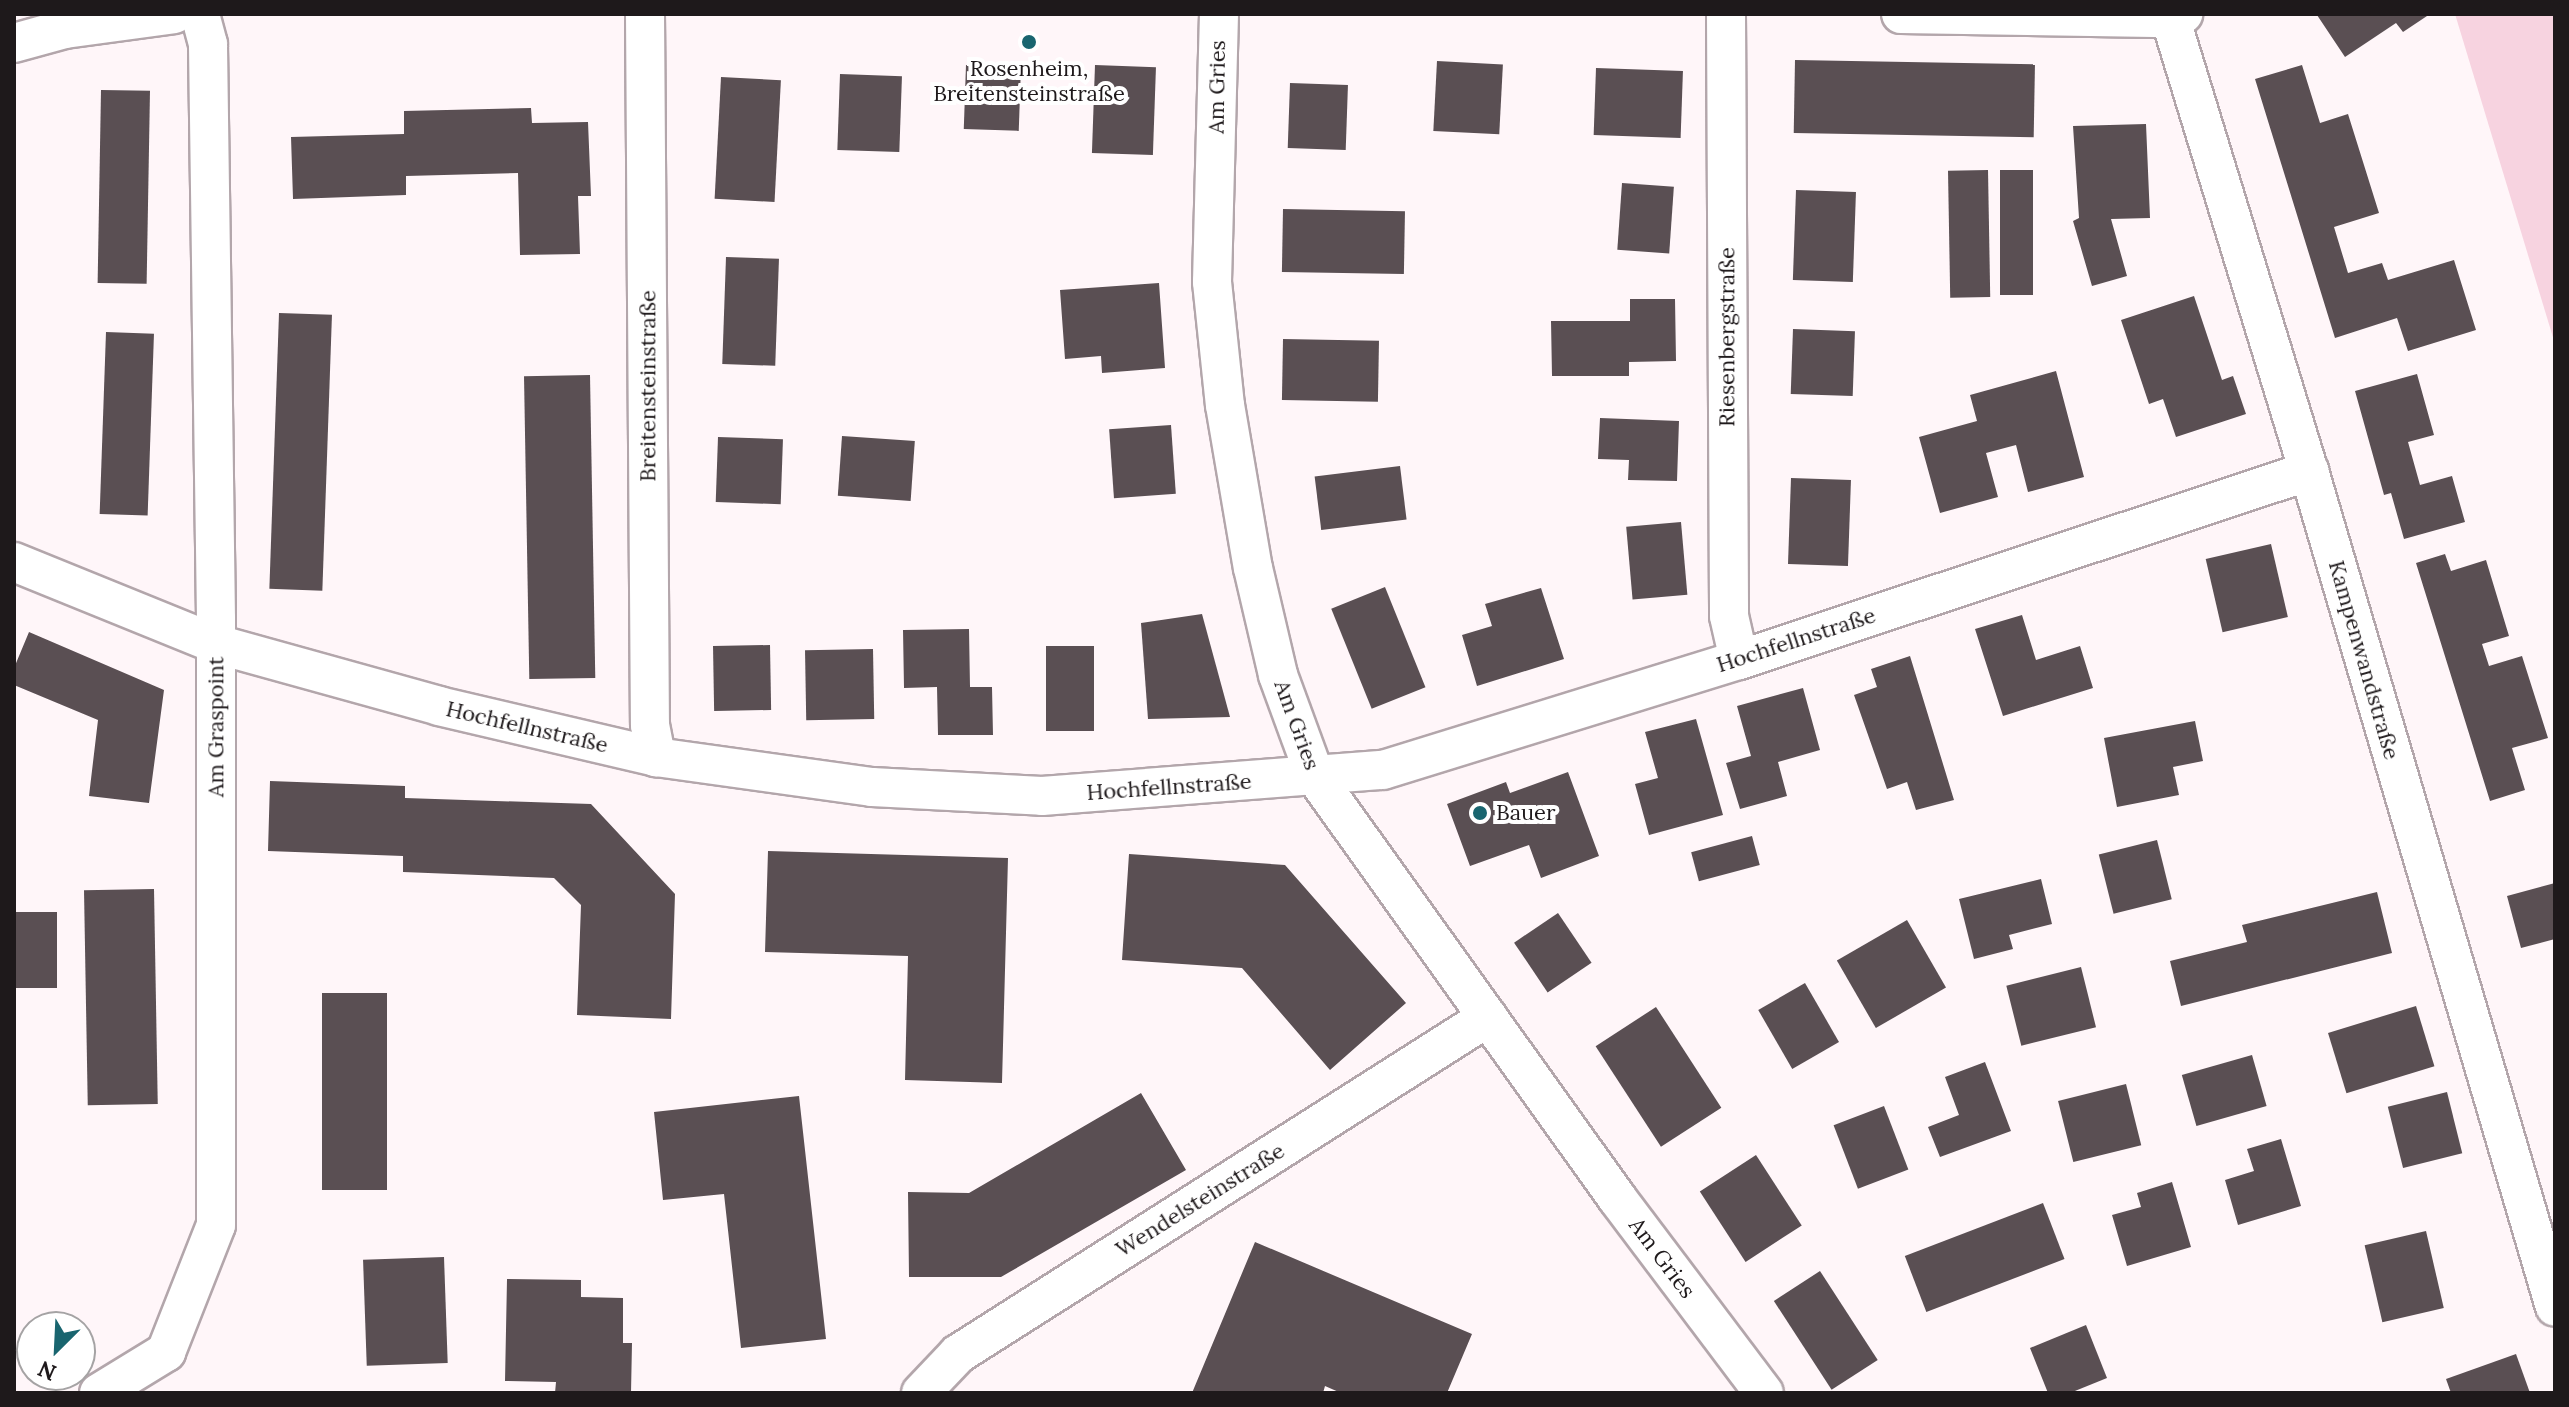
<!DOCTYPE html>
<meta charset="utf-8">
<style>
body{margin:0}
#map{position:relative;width:2569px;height:1407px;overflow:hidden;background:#fff6f9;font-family:Lora,serif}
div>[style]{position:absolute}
.green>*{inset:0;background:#f7d3e0}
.building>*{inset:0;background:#5a4f53;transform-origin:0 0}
.roads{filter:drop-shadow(2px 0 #b3a6ab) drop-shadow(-2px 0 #b3a6ab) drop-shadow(0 2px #b3a6ab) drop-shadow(0 -2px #b3a6ab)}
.street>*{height:38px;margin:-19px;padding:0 19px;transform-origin:19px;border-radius:19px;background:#fff}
.dots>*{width:22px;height:22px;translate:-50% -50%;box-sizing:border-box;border:4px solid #fff;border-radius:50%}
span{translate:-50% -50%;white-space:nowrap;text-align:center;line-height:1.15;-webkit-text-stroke:8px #fff;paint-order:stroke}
.poi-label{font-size:22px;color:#1e191b}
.left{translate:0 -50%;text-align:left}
.street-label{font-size:22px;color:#1e191b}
.frame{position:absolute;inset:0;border:16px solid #1e191b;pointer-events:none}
.north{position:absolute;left:16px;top:1311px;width:80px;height:80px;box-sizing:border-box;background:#fff;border:2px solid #a5a3a4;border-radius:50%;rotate:204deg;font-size:22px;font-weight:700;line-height:32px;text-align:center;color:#1e191b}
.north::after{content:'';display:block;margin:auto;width:28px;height:36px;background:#19656f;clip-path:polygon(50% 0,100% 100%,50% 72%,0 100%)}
</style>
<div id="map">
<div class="green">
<i style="clip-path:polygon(2455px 14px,2555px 14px,2555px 344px)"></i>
</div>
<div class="building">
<i style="clip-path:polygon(2430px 14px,2403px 32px,2396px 23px,2345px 57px,2317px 15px)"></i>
<i style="left:1795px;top:60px;width:240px;height:73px;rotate:1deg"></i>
<i style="left:1437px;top:61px;width:66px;height:70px;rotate:3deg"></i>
<i style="left:966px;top:65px;width:55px;height:64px;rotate:2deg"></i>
<i style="left:1095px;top:65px;width:61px;height:88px;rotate:2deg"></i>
<i style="clip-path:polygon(2302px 65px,2320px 123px,2348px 114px,2379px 213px,2334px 227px,2348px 273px,2382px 263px,2388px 280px,2454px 260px,2476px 330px,2408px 351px,2397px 318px,2335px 338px,2255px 79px)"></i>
<i style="left:1596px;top:68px;width:87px;height:67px;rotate:2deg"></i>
<i style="left:840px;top:74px;width:62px;height:76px;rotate:2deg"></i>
<i style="left:721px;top:77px;width:60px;height:122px;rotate:3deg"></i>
<i style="left:1290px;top:83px;width:58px;height:65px;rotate:2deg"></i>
<i style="left:101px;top:90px;width:49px;height:193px;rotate:1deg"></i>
<i style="clip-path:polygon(531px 108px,532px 123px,588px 122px,591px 196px,578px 196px,580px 254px,520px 255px,518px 173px,406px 176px,406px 195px,293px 199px,291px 137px,404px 134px,404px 111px)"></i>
<i style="clip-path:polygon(2146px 124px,2150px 218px,2111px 219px,2127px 276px,2092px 286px,2073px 221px,2079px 218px,2073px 126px)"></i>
<i style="left:1988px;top:170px;width:127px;height:40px;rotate:89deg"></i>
<i style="left:2033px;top:170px;width:125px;height:33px;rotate:90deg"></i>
<i style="left:1622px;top:183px;width:52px;height:67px;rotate:4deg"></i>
<i style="left:1796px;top:190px;width:60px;height:90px;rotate:2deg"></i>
<i style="left:1283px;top:209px;width:122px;height:63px;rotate:1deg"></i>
<i style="left:726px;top:257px;width:53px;height:107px;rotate:2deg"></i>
<i style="clip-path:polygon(1159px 283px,1165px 368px,1102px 373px,1101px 356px,1065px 359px,1060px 290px)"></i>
<i style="clip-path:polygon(2194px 296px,2222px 380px,2233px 376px,2246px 414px,2176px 437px,2163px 399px,2149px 404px,2121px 320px)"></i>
<i style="clip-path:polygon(1630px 299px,1675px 299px,1676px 361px,1629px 362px,1629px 376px,1552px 376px,1551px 321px,1630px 321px)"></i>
<i style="left:279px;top:313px;width:53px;height:276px;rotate:2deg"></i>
<i style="left:1793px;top:329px;width:62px;height:65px;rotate:2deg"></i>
<i style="left:106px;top:332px;width:48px;height:182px;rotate:2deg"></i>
<i style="left:1283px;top:339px;width:96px;height:61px;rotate:1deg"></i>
<i style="clip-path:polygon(2056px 371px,2084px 477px,2028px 492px,2016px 445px,1986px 453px,1998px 497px,1940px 513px,1919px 437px,1977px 421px,1970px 395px)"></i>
<i style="clip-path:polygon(2417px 374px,2434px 435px,2408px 442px,2420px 485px,2452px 476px,2465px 522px,2404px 539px,2391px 493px,2384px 495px,2355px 391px)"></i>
<i style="left:590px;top:375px;width:303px;height:66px;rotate:89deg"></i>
<i style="clip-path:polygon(1600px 418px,1679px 421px,1677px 481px,1628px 480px,1629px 460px,1598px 459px)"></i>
<i style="left:1171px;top:425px;width:69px;height:62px;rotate:86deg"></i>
<i style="left:842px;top:436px;width:73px;height:60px;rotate:4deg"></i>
<i style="left:718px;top:437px;width:65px;height:65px;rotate:2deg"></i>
<i style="left:1400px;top:466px;width:54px;height:86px;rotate:83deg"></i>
<i style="left:1791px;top:478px;width:60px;height:86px;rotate:2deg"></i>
<i style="left:1681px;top:522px;width:73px;height:55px;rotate:85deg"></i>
<i style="left:2271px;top:544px;width:75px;height:67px;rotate:77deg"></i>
<i style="clip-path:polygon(2445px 554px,2451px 571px,2486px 560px,2509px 636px,2482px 644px,2489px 666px,2522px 656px,2548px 738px,2512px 748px,2525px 790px,2490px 801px,2416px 563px)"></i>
<i style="left:1385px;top:587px;width:108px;height:58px;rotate:68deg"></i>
<i style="clip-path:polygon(1541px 588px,1564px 659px,1477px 686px,1462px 635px,1492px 626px,1485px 604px)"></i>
<i style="clip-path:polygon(1202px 614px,1230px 717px,1148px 719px,1141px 623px)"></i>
<i style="clip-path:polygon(2022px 615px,2036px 660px,2080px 646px,2093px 688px,2003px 716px,1975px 629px)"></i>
<i style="clip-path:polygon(969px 629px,970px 687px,992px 687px,993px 735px,938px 735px,937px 687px,904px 688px,903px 630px)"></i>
<i style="clip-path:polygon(29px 632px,164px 690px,149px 803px,89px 796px,98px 720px,14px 685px,14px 668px)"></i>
<i style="left:770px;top:645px;width:65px;height:57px;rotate:89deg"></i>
<i style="left:1046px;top:646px;width:48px;height:85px"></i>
<i style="left:873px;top:649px;width:70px;height:68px;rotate:89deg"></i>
<i style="clip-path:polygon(1910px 656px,1954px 800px,1916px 810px,1907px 782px,1887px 789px,1854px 695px,1877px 687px,1871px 669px)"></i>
<i style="clip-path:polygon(1803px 688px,1820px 750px,1778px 762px,1787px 796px,1740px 809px,1726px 763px,1751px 756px,1737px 706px)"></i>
<i style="clip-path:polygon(1696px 719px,1723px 815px,1649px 835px,1635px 784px,1658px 778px,1645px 732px)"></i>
<i style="clip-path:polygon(2195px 721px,2203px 761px,2173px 767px,2179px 795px,2117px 807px,2104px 738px)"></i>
<i style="clip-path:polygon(1568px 772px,1599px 856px,1541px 878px,1529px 845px,1470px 866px,1447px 804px,1506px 782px,1510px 793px)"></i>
<i style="clip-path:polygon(270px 781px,405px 786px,405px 798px,591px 804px,675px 894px,671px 1019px,577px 1015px,581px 905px,554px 878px,403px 872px,403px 856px,268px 851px)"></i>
<i style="left:1752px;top:836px;width:30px;height:63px;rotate:75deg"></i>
<i style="left:2157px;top:840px;width:61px;height:60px;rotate:76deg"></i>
<i style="clip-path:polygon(768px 851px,1008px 858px,1002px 1083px,905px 1080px,908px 956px,765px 952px)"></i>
<i style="clip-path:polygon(1129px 854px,1285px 865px,1406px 1003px,1330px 1070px,1242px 968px,1122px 960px)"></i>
<i style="clip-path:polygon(2041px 879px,2052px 924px,2009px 935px,2013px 949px,1974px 959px,1959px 899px)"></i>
<i style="clip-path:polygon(2555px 883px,2555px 939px,2521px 948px,2507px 896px)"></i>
<i style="left:154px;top:889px;width:215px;height:70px;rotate:89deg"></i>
<i style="clip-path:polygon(2377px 892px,2392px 953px,2181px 1006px,2170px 961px,2247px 942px,2242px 925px)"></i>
<i style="left:57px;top:912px;width:76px;height:41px;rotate:90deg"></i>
<i style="left:1558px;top:913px;width:60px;height:53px;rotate:56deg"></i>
<i style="left:1907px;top:920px;width:78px;height:81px;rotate:60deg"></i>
<i style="left:2081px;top:967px;width:62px;height:77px;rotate:76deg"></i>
<i style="left:1805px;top:983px;width:68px;height:54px;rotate:60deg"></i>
<i style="left:322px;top:993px;width:65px;height:197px"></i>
<i style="left:2416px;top:1006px;width:63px;height:92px;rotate:73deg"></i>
<i style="left:1656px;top:1007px;width:120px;height:72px;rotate:57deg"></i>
<i style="left:2252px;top:1055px;width:53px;height:73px;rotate:74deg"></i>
<i style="clip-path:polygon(1985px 1062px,2011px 1131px,1940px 1157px,1928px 1127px,1959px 1115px,1945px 1077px)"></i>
<i style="left:2126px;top:1084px;width:63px;height:70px;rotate:76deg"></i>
<i style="left:2447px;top:1092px;width:63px;height:61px;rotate:76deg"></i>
<i style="clip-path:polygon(1141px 1093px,1186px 1170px,1001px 1277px,909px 1277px,908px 1192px,969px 1193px)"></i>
<i style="clip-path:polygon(799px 1096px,826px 1339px,741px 1348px,724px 1194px,663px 1200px,654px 1112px)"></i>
<i style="left:1884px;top:1106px;width:68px;height:54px;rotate:69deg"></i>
<i style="clip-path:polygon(2281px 1139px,2301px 1206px,2238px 1225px,2225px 1180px,2254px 1171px,2247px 1149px)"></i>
<i style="left:1756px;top:1155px;width:84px;height:67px;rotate:57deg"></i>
<i style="clip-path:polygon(2172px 1182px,2191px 1247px,2127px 1266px,2112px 1215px,2141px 1207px,2137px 1193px)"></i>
<i style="left:2043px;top:1203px;width:60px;height:148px;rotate:69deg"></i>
<i style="left:2426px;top:1231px;width:79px;height:63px;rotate:77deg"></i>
<i style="clip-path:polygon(1255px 1242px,1472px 1334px,1447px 1393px,1341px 1393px,1325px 1386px,1323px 1393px,1192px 1393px)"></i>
<i style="left:444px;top:1257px;width:106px;height:81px;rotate:88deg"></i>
<i style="left:1820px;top:1271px;width:106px;height:55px;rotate:57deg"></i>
<i style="clip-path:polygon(507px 1279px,581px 1280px,581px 1297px,623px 1298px,623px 1343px,632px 1343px,631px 1393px,555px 1393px,556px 1382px,505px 1381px)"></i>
<i style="clip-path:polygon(2086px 1325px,2107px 1378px,2070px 1393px,2048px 1393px,2030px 1348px)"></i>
<i style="clip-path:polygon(2516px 1354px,2530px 1393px,2451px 1393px,2446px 1379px)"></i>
</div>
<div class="roads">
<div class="street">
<i style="left:645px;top:14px;width:711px;rotate:89.6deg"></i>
<i style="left:650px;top:725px;width:33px;rotate:79deg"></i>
<i style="left:1219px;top:14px;width:268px;rotate:91.5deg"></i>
<i style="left:1212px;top:282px;width:124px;rotate:84deg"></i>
<i style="left:1225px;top:405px;width:165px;rotate:80.3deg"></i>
<i style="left:1253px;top:568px;width:110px;rotate:76.8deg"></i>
<i style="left:1278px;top:675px;width:108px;rotate:69.9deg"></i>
<i style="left:1315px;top:776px;width:519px;rotate:54.41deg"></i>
<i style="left:1617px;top:1198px;width:244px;rotate:53deg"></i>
<i style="left:1726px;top:14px;width:602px;rotate:89.71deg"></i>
<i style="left:1729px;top:616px;width:45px;rotate:77.2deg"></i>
<i style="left:1901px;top:14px;width:269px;rotate:0.9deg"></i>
<i style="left:2170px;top:18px;width:14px;rotate:-17deg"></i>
<i style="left:2169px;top:14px;width:478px;rotate:73deg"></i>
<i style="left:2309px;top:471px;width:871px;rotate:73.6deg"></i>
<i style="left:14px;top:43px;width:53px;rotate:-15.4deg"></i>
<i style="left:65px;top:29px;width:110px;rotate:-7.8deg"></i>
<i style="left:14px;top:562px;width:218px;rotate:22.1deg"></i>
<i style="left:216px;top:644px;width:231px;rotate:15.5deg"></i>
<i style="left:439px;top:706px;width:223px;rotate:13.2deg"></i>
<i style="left:656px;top:757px;width:218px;rotate:7.9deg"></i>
<i style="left:872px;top:787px;width:170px;rotate:3deg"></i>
<i style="left:1042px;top:796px;width:342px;rotate:-4.4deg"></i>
<i style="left:1383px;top:770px;width:373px;rotate:-17.2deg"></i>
<i style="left:1739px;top:660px;width:601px;rotate:-18.34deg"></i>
<i style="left:99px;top:1393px;width:79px;rotate:-31.5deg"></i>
<i style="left:166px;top:1352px;width:136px;rotate:-68.5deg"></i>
<i style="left:216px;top:1225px;width:606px;rotate:-90deg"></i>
<i style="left:216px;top:619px;width:575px;rotate:-90.8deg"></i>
<i style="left:208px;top:44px;width:31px;rotate:-105deg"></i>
<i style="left:921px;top:1393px;width:54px;rotate:-46.5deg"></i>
<i style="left:958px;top:1354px;width:628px;rotate:-32.45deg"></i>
</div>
</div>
<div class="dots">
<i style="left:1029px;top:42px;background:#19656f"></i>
<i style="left:1480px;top:813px;background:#19656f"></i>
</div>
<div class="poi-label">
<span style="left:1029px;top:81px">Rosenheim,<br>Breitensteinstraße</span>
<span class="left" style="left:1496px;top:813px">Bauer</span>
</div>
<div class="street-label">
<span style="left:1217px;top:87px;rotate:-89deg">Am Gries</span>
<span style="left:1727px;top:337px;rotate:-90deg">Riesenbergstraße</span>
<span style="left:648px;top:386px;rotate:-90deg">Breitensteinstraße</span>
<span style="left:1796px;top:640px;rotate:-18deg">Hochfellnstraße</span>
<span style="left:2364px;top:660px;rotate:74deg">Kampenwandstraße</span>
<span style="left:1297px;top:725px;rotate:70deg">Am Gries</span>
<span style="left:216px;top:727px;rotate:-90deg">Am Graspoint</span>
<span style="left:527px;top:727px;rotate:13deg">Hochfellnstraße</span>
<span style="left:1169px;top:787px;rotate:-4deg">Hochfellnstraße</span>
<span style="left:1200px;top:1200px;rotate:-32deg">Wendelsteinstraße</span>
<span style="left:1662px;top:1258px;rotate:53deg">Am Gries</span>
</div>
<div class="frame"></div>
<div class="north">N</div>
</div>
